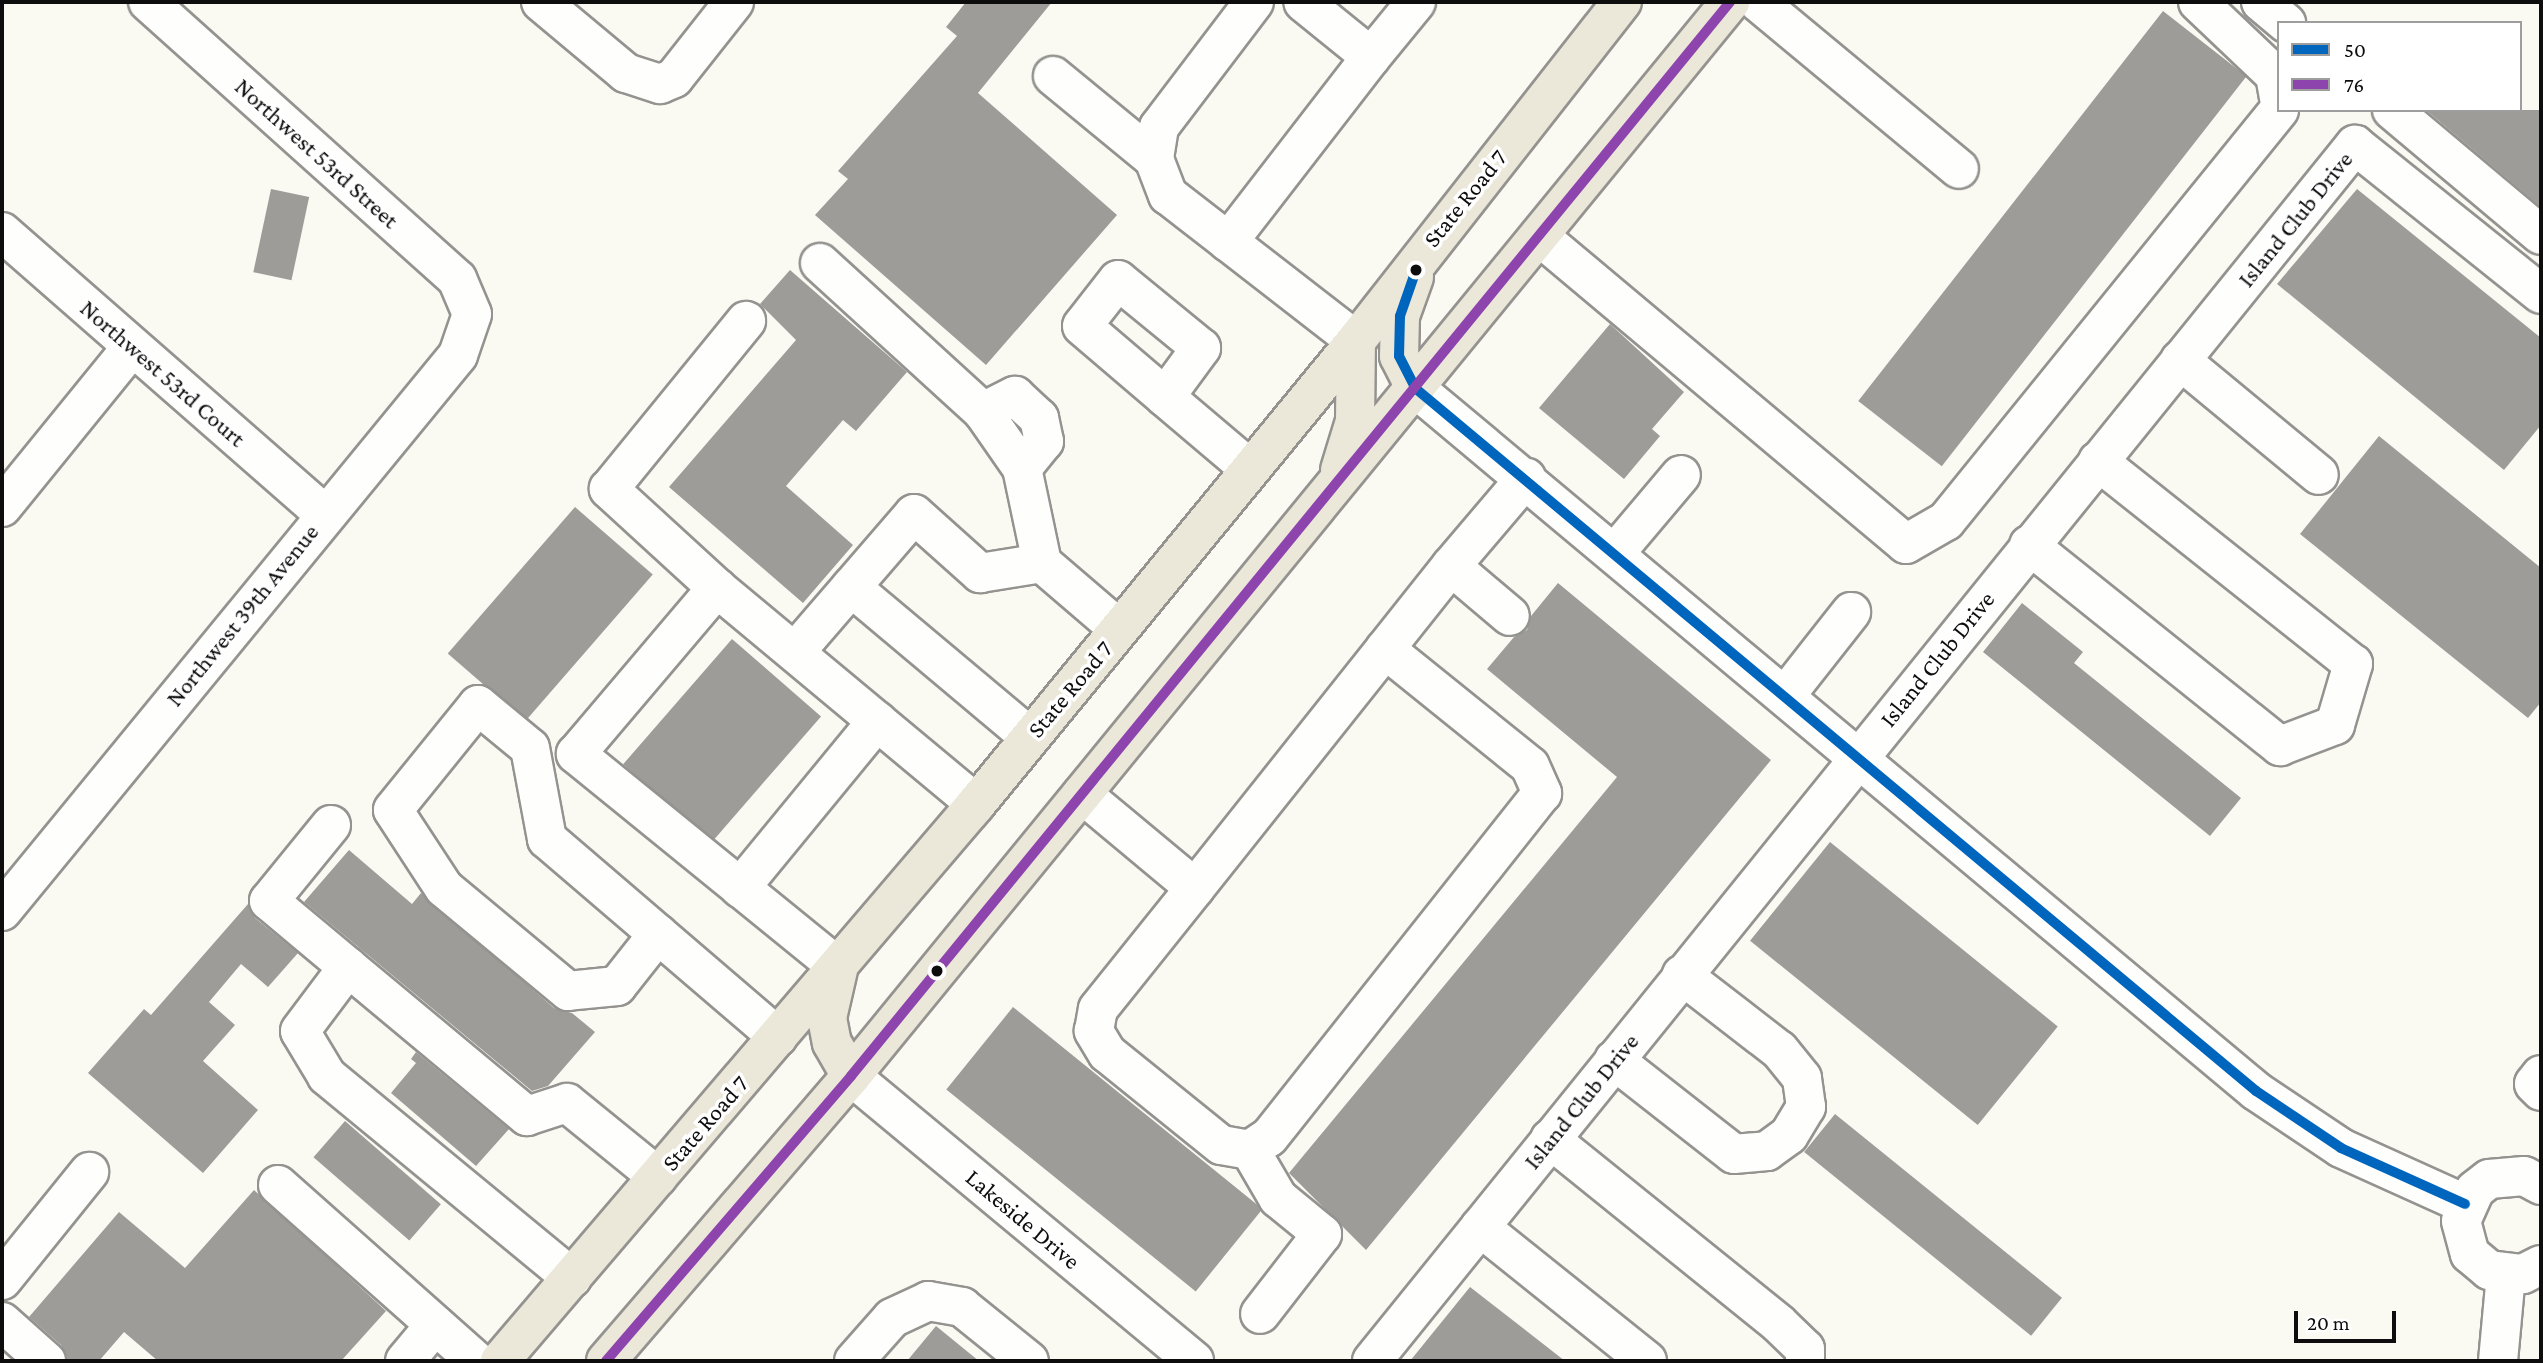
<!DOCTYPE html>
<style>
body{margin:0}
#map{position:relative;width:2543px;height:1363px;overflow:hidden;background:#faf9f2;font-family:"Crimson Pro",serif}
div>[style]{position:absolute}
.building>*{inset:0;background:#9d9c98;transform-origin:0 0}
.roads{filter:drop-shadow(2px 0 #949390) drop-shadow(-2px 0 #949390) drop-shadow(0 2px #949390) drop-shadow(0 -2px #949390)}
.minor>*{height:38px;margin:-19px;padding:0 19px;transform-origin:19px;border-radius:19px;background:#fefefd}
.major>*{height:38px;margin:-19px;padding:0 19px;transform-origin:19px;border-radius:19px;background:#ebe8da}
.bus-1>*{height:10px;margin:-5px;padding:0 5px;transform-origin:5px;border-radius:5px;background:#0065bd}
.bus-2>*{height:10px;margin:-5px;padding:0 5px;transform-origin:5px;border-radius:5px;background:#8e44ad}
.dots>*{width:19px;height:19px;translate:-50% -50%;box-sizing:border-box;border:4px solid #fff;border-radius:50%}
span{translate:-50% -50%;white-space:nowrap;text-align:center;line-height:1.15;-webkit-text-stroke:7px #fff;paint-order:stroke}
.street-label{font-size:24px;color:#0d0d0d}
.frame{position:absolute;inset:0;border:4px solid #0d0d0d;pointer-events:none}
.legend{position:absolute;left:2277px;top:21px;width:245px;height:91px;box-sizing:border-box;background:#fff;border:2px solid #9e9e9e;margin:0;padding:9px 12px;list-style:none;font-size:21px;color:#0d0d0d}
.legend li{display:flex;align-items:center;gap:14px;height:35px}
.legend b{width:35px;border:2px solid #9e9e9e}
.scale{position:absolute;left:2294px;top:1311px;width:102px;height:32px;box-sizing:border-box;border:4px solid #0d0d0d;border-top:0;padding-left:9px;font-size:21px;line-height:24px;white-space:nowrap;color:#0d0d0d;-webkit-text-stroke:5px #fff;paint-order:stroke}
</style>
<div id="map">
<div class="building">
<i style="clip-path:polygon(966px 2px,1052px 2px,978px 93px,1117px 215px,986px 365px,815px 215px,848px 179px,838px 171px,957px 36px,946px 27px)"></i>
<i style="left:2163px;top:11px;width:106px;height:495px;rotate:38deg"></i>
<i style="clip-path:polygon(2426px 110px,2541px 110px,2541px 207px)"></i>
<i style="left:271px;top:189px;width:39px;height:85px;rotate:12deg"></i>
<i style="clip-path:polygon(2357px 189px,2541px 338px,2541px 425px,2504px 470px,2277px 284px)"></i>
<i style="clip-path:polygon(790px 270px,907px 372px,856px 431px,843px 420px,786px 486px,853px 545px,803px 603px,669px 487px,796px 340px,760px 304px)"></i>
<i style="clip-path:polygon(1610px 324px,1684px 392px,1652px 429px,1660px 436px,1624px 479px,1539px 408px)"></i>
<i style="clip-path:polygon(2379px 436px,2541px 568px,2541px 702px,2528px 718px,2300px 534px)"></i>
<i style="left:575px;top:507px;width:103px;height:194px;rotate:41deg"></i>
<i style="clip-path:polygon(1558px 583px,1771px 760px,1366px 1250px,1289px 1173px,1617px 777px,1487px 669px,1514px 637px,1527px 630px,1531px 616px)"></i>
<i style="clip-path:polygon(2022px 603px,2083px 652px,2074px 663px,2241px 798px,2210px 836px,1983px 652px)"></i>
<i style="left:732px;top:639px;width:118px;height:166px;rotate:41deg"></i>
<i style="left:1830px;top:842px;width:293px;height:127px;rotate:39deg"></i>
<i style="clip-path:polygon(349px 850px,412px 904px,421px 893px,554px 1008px,572px 1013px,595px 1032px,548px 1086px,532px 1091px,304px 902px)"></i>
<i style="clip-path:polygon(248px 904px,255px 918px,298px 953px,268px 987px,241px 964px,209px 1002px,235px 1025px,203px 1061px,258px 1110px,203px 1173px,88px 1073px,144px 1009px,151px 1015px)"></i>
<i style="left:1013px;top:1007px;width:321px;height:106px;rotate:39deg"></i>
<i style="clip-path:polygon(416px 1052px,509px 1129px,476px 1166px,391px 1093px,416px 1063px,411px 1059px)"></i>
<i style="left:1835px;top:1114px;width:292px;height:49px;rotate:39deg"></i>
<i style="left:345px;top:1121px;width:127px;height:48px;rotate:41deg"></i>
<i style="clip-path:polygon(254px 1190px,386px 1311px,341px 1361px,158px 1361px,124px 1332px,99px 1361px,68px 1361px,61px 1345px,29px 1317px,119px 1212px,185px 1268px)"></i>
<i style="clip-path:polygon(1470px 1287px,1565px 1361px,1410px 1361px)"></i>
<i style="clip-path:polygon(936px 1326px,979px 1361px,907px 1361px)"></i>
</div>
<div class="roads">
<div class="minor">
<i style="left:541px;top:2px;width:111px;rotate:39.9deg"></i>
<i style="left:626px;top:73px;width:36px;rotate:18deg"></i>
<i style="left:660px;top:84px;width:15px;rotate:-23deg"></i>
<i style="left:674px;top:78px;width:97px;rotate:-51.7deg"></i>
<i style="left:1254px;top:2px;width:157px;rotate:127.2deg"></i>
<i style="left:1159px;top:127px;width:32px;rotate:99deg"></i>
<i style="left:1154px;top:159px;width:39px;rotate:69deg"></i>
<i style="left:1168px;top:195px;width:238px;rotate:37.8deg"></i>
<i style="left:1758px;top:2px;width:261px;rotate:39.7deg"></i>
<i style="left:2198px;top:2px;width:106px;rotate:43.5deg"></i>
<i style="left:2275px;top:75px;width:23px;rotate:80deg"></i>
<i style="left:2261px;top:2px;width:33px;rotate:40deg"></i>
<i style="left:1371px;top:57px;width:71px;rotate:-50.7deg"></i>
<i style="left:1053px;top:76px;width:131px;rotate:39.4deg"></i>
<i style="left:2392px;top:110px;width:194px;rotate:40deg"></i>
<i style="left:2px;top:232px;width:429px;rotate:41.2deg"></i>
<i style="left:1539px;top:236px;width:479px;rotate:40deg"></i>
<i style="left:1906px;top:544px;width:46px;rotate:-29.9deg"></i>
<i style="left:1946px;top:521px;width:529px;rotate:-50.98deg"></i>
<i style="left:1228px;top:242px;width:234px;rotate:-52.3deg"></i>
<i style="left:1371px;top:57px;width:87px;rotate:-141deg"></i>
<i style="left:820px;top:263px;width:221px;rotate:42.4deg"></i>
<i style="left:983px;top:412px;width:68px;rotate:55.1deg"></i>
<i style="left:1022px;top:468px;width:97px;rotate:78.1deg"></i>
<i style="left:2180px;top:360px;width:180px;rotate:39.6deg"></i>
<i style="left:1415px;top:388px;width:1096px;rotate:39.89deg"></i>
<i style="left:2256px;top:1091px;width:102px;rotate:33.8deg"></i>
<i style="left:2341px;top:1148px;width:136px;rotate:24.3deg"></i>
<i style="left:1165px;top:397px;width:61px;rotate:-53.7deg"></i>
<i style="left:1201px;top:348px;width:107px;rotate:-140.7deg"></i>
<i style="left:1118px;top:280px;width:58px;rotate:128deg"></i>
<i style="left:1082px;top:326px;width:109px;rotate:40.5deg"></i>
<i style="left:1165px;top:397px;width:111px;rotate:40.3deg"></i>
<i style="left:983px;top:412px;width:36px;rotate:-27deg"></i>
<i style="left:1015px;top:396px;width:33px;rotate:43deg"></i>
<i style="left:1039px;top:418px;width:24px;rotate:78deg"></i>
<i style="left:1044px;top:441px;width:35px;rotate:129deg"></i>
<i style="left:2px;top:507px;width:206px;rotate:-50.9deg"></i>
<i style="left:2029px;top:545px;width:322px;rotate:38.7deg"></i>
<i style="left:2280px;top:746px;width:59px;rotate:-20.9deg"></i>
<i style="left:2335px;top:725px;width:64px;rotate:-73.6deg"></i>
<i style="left:2353px;top:664px;width:326px;rotate:-141.5deg"></i>
<i style="left:1615px;top:553px;width:102px;rotate:-49.8deg"></i>
<i style="left:1451px;top:566px;width:77px;rotate:40.3deg"></i>
<i style="left:851px;top:587px;width:234px;rotate:40deg"></i>
<i style="left:717px;top:588px;width:147px;rotate:-137.5deg"></i>
<i style="left:609px;top:489px;width:217px;rotate:-50.8deg"></i>
<i style="left:1385px;top:649px;width:186px;rotate:38.9deg"></i>
<i style="left:1530px;top:766px;width:30px;rotate:66deg"></i>
<i style="left:1542px;top:793px;width:439px;rotate:128.4deg"></i>
<i style="left:1269px;top:1137px;width:23px;rotate:146deg"></i>
<i style="left:1250px;top:1150px;width:29px;rotate:-170deg"></i>
<i style="left:1221px;top:1145px;width:146px;rotate:-141.1deg"></i>
<i style="left:1107px;top:1053px;width:26px;rotate:-121deg"></i>
<i style="left:1094px;top:1031px;width:22px;rotate:-80deg"></i>
<i style="left:1098px;top:1009px;width:155px;rotate:-51.3deg"></i>
<i style="left:1195px;top:888px;width:305px;rotate:-51.5deg"></i>
<i style="left:1385px;top:649px;width:106px;rotate:-51.5deg"></i>
<i style="left:1451px;top:566px;width:116px;rotate:-49.6deg"></i>
<i style="left:795px;top:652px;width:182px;rotate:-49.2deg"></i>
<i style="left:914px;top:514px;width:89px;rotate:41.8deg"></i>
<i style="left:980px;top:573px;width:63px;rotate:-9.2deg"></i>
<i style="left:1042px;top:563px;width:101px;rotate:40.6deg"></i>
<i style="left:1785px;top:696px;width:107px;rotate:-51.8deg"></i>
<i style="left:1082px;top:794px;width:147px;rotate:39.8deg"></i>
<i style="left:331px;top:825px;width:98px;rotate:129.2deg"></i>
<i style="left:269px;top:901px;width:103px;rotate:39.9deg"></i>
<i style="left:740px;top:888px;width:216px;rotate:-50.6deg"></i>
<i style="left:2px;top:911px;width:719px;rotate:-50.64deg"></i>
<i style="left:458px;top:355px;width:43px;rotate:-71.1deg"></i>
<i style="left:472px;top:314px;width:38px;rotate:-113deg"></i>
<i style="left:457px;top:279px;width:415px;rotate:-138.1deg"></i>
<i style="left:658px;top:934px;width:66px;rotate:128.3deg"></i>
<i style="left:617px;top:986px;width:49px;rotate:174.2deg"></i>
<i style="left:568px;top:991px;width:161px;rotate:-140.3deg"></i>
<i style="left:444px;top:888px;width:93px;rotate:-123.2deg"></i>
<i style="left:393px;top:810px;width:135px;rotate:-51deg"></i>
<i style="left:478px;top:705px;width:67px;rotate:39.6deg"></i>
<i style="left:530px;top:748px;width:93px;rotate:79.4deg"></i>
<i style="left:547px;top:839px;width:304px;rotate:40.6deg"></i>
<i style="left:838px;top:967px;width:338px;rotate:-140.9deg"></i>
<i style="left:576px;top:754px;width:218px;rotate:-49.7deg"></i>
<i style="left:717px;top:588px;width:337px;rotate:39.8deg"></i>
<i style="left:1614px;top:1060px;width:152px;rotate:38.1deg"></i>
<i style="left:1734px;top:1154px;width:33px;rotate:-5deg"></i>
<i style="left:1767px;top:1151px;width:27px;rotate:-36deg"></i>
<i style="left:1789px;top:1135px;width:33px;rotate:-59deg"></i>
<i style="left:1806px;top:1107px;width:29px;rotate:-98deg"></i>
<i style="left:1802px;top:1078px;width:36px;rotate:-129deg"></i>
<i style="left:1779px;top:1050px;width:123px;rotate:-142.3deg"></i>
<i style="left:2541px;top:1075px;width:11px;rotate:128deg"></i>
<i style="left:2534px;top:1084px;width:10px;rotate:45deg"></i>
<i style="left:851px;top:1076px;width:446px;rotate:39.7deg"></i>
<i style="left:1550px;top:1139px;width:294px;rotate:38.9deg"></i>
<i style="left:1779px;top:1324px;width:36px;rotate:44deg"></i>
<i style="left:1805px;top:1349px;width:12px;rotate:90deg"></i>
<i style="left:1250px;top:1150px;width:56px;rotate:59.7deg"></i>
<i style="left:1278px;top:1198px;width:57px;rotate:39.3deg"></i>
<i style="left:1322px;top:1234px;width:101px;rotate:127.8deg"></i>
<i style="left:278px;top:1185px;width:265px;rotate:41.6deg"></i>
<i style="left:2541px;top:1185px;width:19px;rotate:-152deg"></i>
<i style="left:2524px;top:1176px;width:35px;rotate:175deg"></i>
<i style="left:2489px;top:1179px;width:18px;rotate:142deg"></i>
<i style="left:2475px;top:1190px;width:34px;rotate:114deg"></i>
<i style="left:2461px;top:1221px;width:34px;rotate:75deg"></i>
<i style="left:2470px;top:1254px;width:25px;rotate:40deg"></i>
<i style="left:2489px;top:1270px;width:34px;rotate:7deg"></i>
<i style="left:2523px;top:1274px;width:20px;rotate:-27deg"></i>
<i style="left:1480px;top:1227px;width:214px;rotate:38.7deg"></i>
<i style="left:572px;top:1278px;width:318px;rotate:-140.5deg"></i>
<i style="left:327px;top:1076px;width:52px;rotate:-121deg"></i>
<i style="left:300px;top:1031px;width:80px;rotate:-53.1deg"></i>
<i style="left:348px;top:967px;width:233px;rotate:39.8deg"></i>
<i style="left:527px;top:1116px;width:42px;rotate:-18deg"></i>
<i style="left:567px;top:1103px;width:117px;rotate:39.1deg"></i>
<i style="left:2px;top:1280px;width:139px;rotate:-51.1deg"></i>
<i style="left:2px;top:1322px;width:59px;rotate:41.6deg"></i>
<i style="left:405px;top:1361px;width:47px;rotate:-50.2deg"></i>
<i style="left:854px;top:1361px;width:57px;rotate:-48.5deg"></i>
<i style="left:892px;top:1318px;width:40px;rotate:-25deg"></i>
<i style="left:928px;top:1301px;width:35px;rotate:10deg"></i>
<i style="left:962px;top:1307px;width:86px;rotate:38.9deg"></i>
<i style="left:1372px;top:1361px;width:1564px;rotate:-51.05deg"></i>
<i style="left:2355px;top:145px;width:238px;rotate:38.7deg"></i>
<i style="left:2498px;top:1361px;width:86px;rotate:-84.7deg"></i>
</div>
<div class="major">
<i style="left:1414px;top:277px;width:41px;rotate:109.7deg"></i>
<i style="left:1400px;top:316px;width:40px;rotate:91.4deg"></i>
<i style="left:1399px;top:356px;width:36px;rotate:63deg"></i>
<i style="left:1340px;top:470px;width:51px;rotate:-73deg"></i>
<i style="left:1355px;top:421px;width:80px;rotate:-89.3deg"></i>
<i style="left:838px;top:970px;width:49px;rotate:102.9deg"></i>
<i style="left:827px;top:1018px;width:25px;rotate:79deg"></i>
<i style="left:832px;top:1043px;width:38px;rotate:60deg"></i>
<i style="left:500px;top:1361px;width:733px;rotate:-49.48deg"></i>
<i style="left:976px;top:804px;width:599px;rotate:-50.62deg"></i>
<i style="left:1356px;top:341px;width:431px;rotate:-51.9deg"></i>
<i style="left:606px;top:1361px;width:376px;rotate:-49.3deg"></i>
<i style="left:851px;top:1076px;width:1388px;rotate:-50.7deg"></i>
</div>
</div>
<div class="bus-1">
<i style="left:1416px;top:270px;width:49px;rotate:109.2deg"></i>
<i style="left:1400px;top:316px;width:40px;rotate:91.4deg"></i>
<i style="left:1399px;top:356px;width:36px;rotate:63deg"></i>
<i style="left:1415px;top:388px;width:1096px;rotate:39.89deg"></i>
<i style="left:2256px;top:1091px;width:102px;rotate:33.8deg"></i>
<i style="left:2341px;top:1148px;width:136px;rotate:24.3deg"></i>
</div>
<div class="bus-2">
<i style="left:606px;top:1361px;width:376px;rotate:-49.3deg"></i>
<i style="left:851px;top:1076px;width:1388px;rotate:-50.7deg"></i>
</div>
<div class="dots">
<i style="left:1416px;top:270px;background:#0d0d0d"></i>
<i style="left:937px;top:971px;background:#0d0d0d"></i>
</div>
<div class="street-label">
<span style="left:317px;top:153px;rotate:42deg">Northwest 53rd Street</span>
<span style="left:1465px;top:198px;rotate:-51deg">State Road 7</span>
<span style="left:2295px;top:219px;rotate:-51deg">Island Club Drive</span>
<span style="left:163px;top:373px;rotate:41deg">Northwest 53rd Court</span>
<span style="left:242px;top:615px;rotate:-51deg">Northwest 39th Avenue</span>
<span style="left:1937px;top:659px;rotate:-51deg">Island Club Drive</span>
<span style="left:1070px;top:689px;rotate:-50deg">State Road 7</span>
<span style="left:1581px;top:1101px;rotate:-51deg">Island Club Drive</span>
<span style="left:705px;top:1123px;rotate:-49deg">State Road 7</span>
<span style="left:1023px;top:1219px;rotate:40deg">Lakeside Drive</span>
</div>
<div class="frame"></div>
<ul class="legend">
<li><b style="height:9px;background:#0065bd"></b>50</li>
<li><b style="height:9px;background:#8e44ad"></b>76</li>
</ul>
<div class="scale">20 m</div>
</div>
